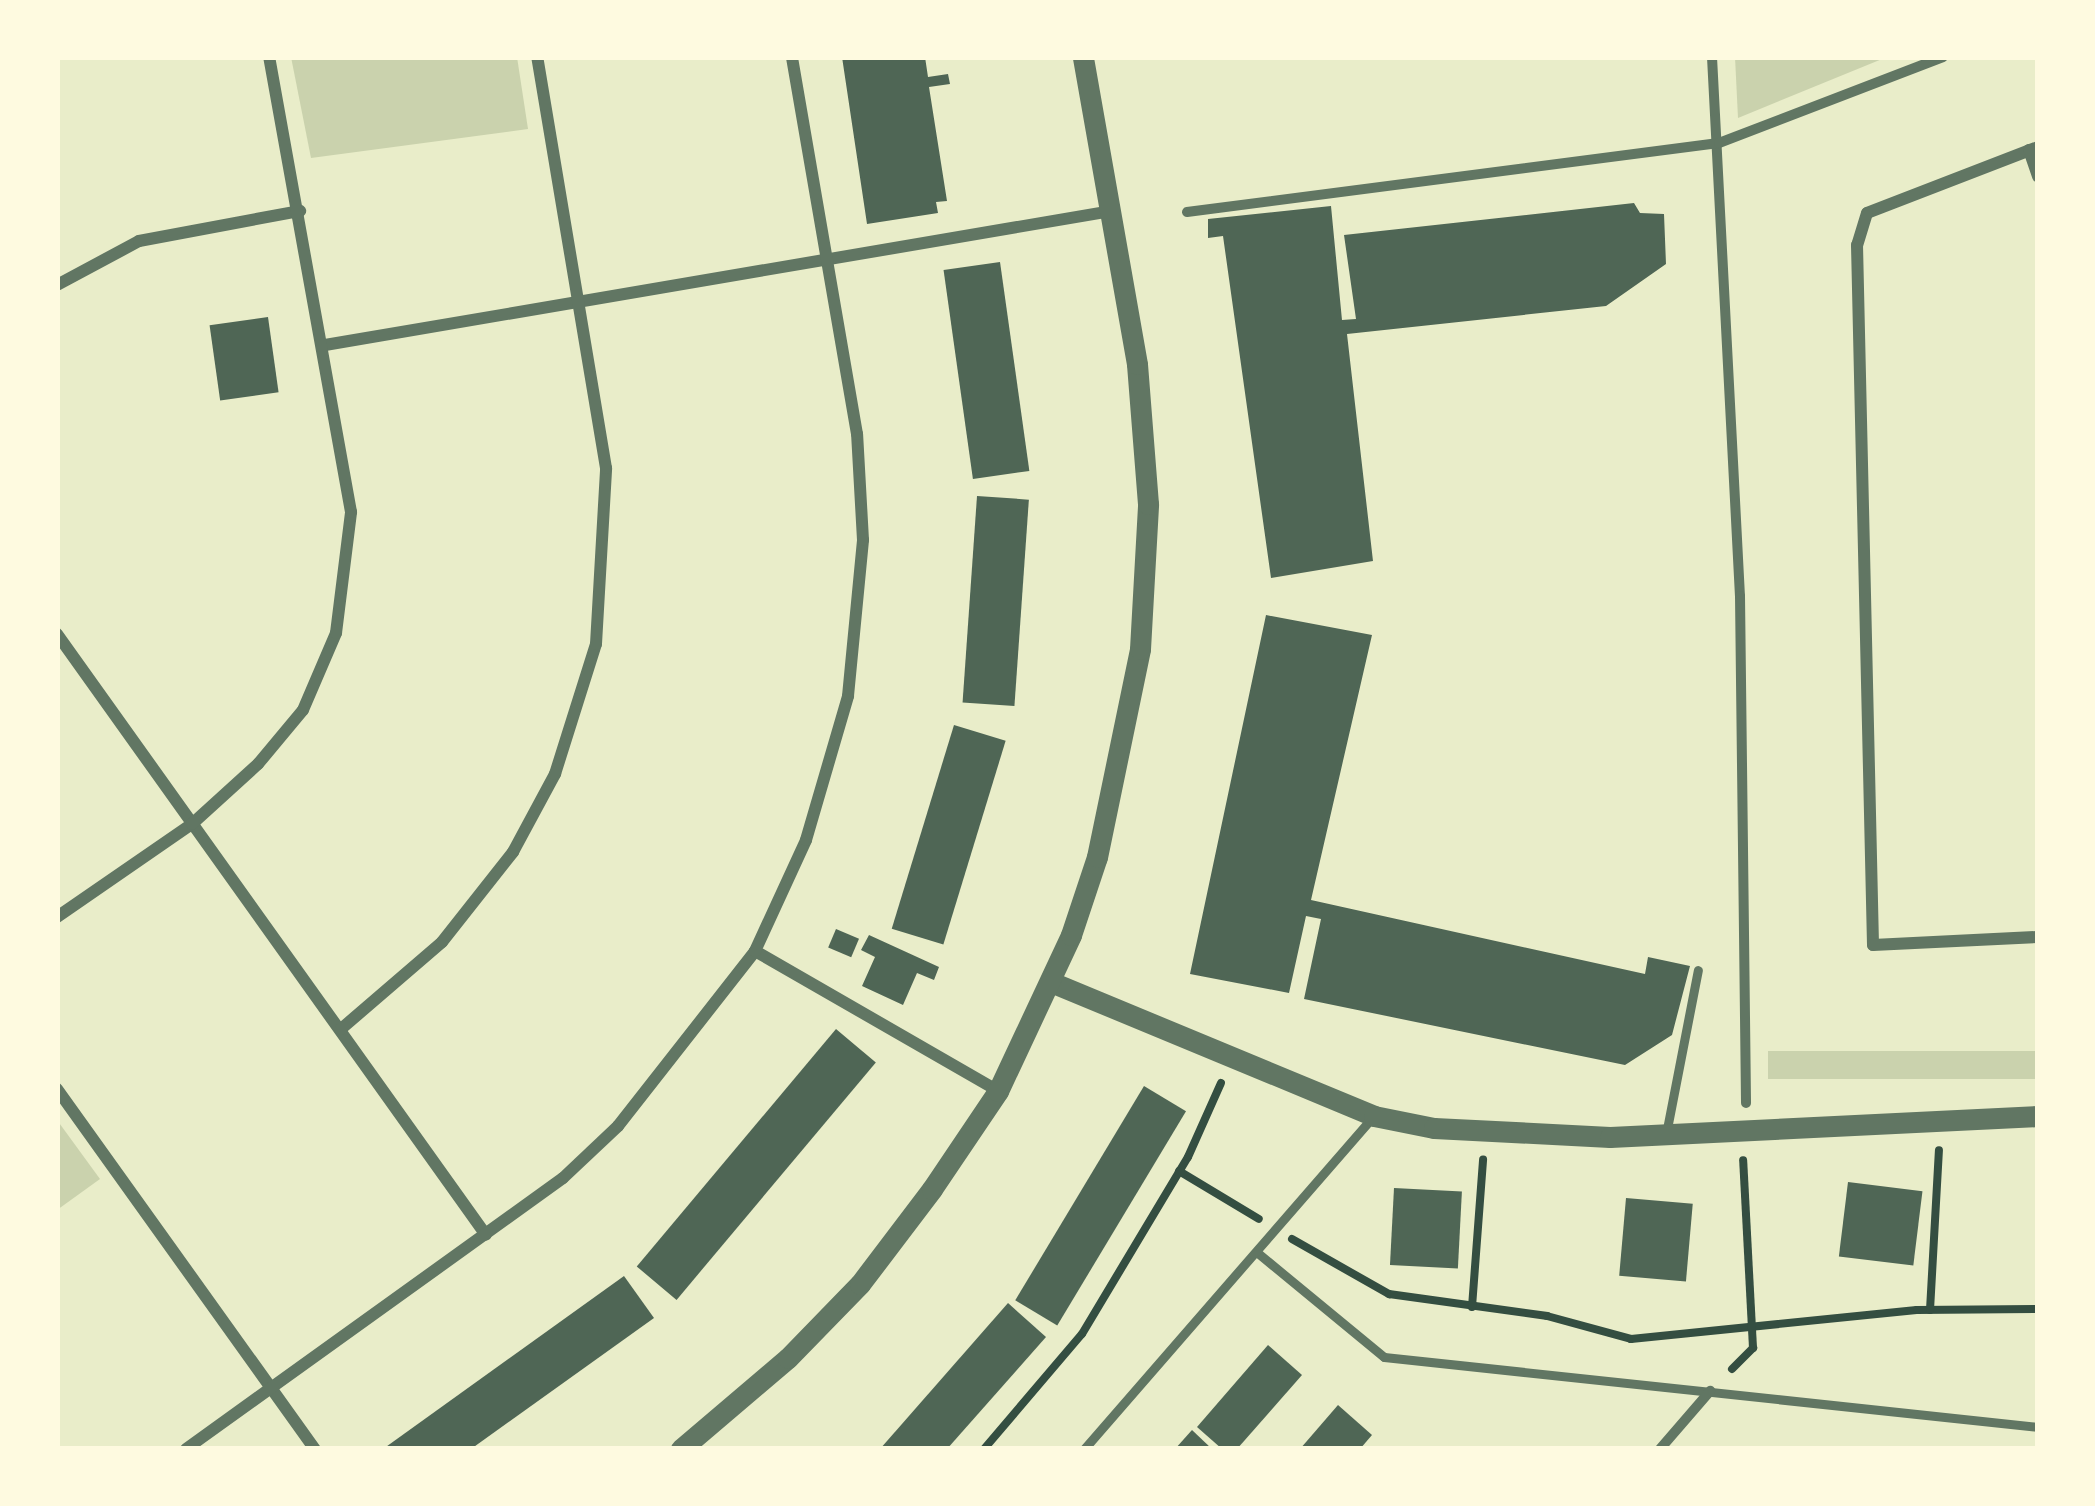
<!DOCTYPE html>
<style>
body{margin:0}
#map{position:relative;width:2095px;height:1506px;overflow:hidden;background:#e9edc9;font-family:Raleway,sans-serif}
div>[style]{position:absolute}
.green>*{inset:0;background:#cad2ad;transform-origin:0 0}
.building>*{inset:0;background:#4f6655;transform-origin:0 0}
.path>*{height:8px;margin:-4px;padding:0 4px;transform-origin:4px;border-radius:4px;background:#344e41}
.service>*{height:9px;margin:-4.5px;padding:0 4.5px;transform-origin:4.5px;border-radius:4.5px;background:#617663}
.pedestrian>*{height:10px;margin:-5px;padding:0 5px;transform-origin:5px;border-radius:5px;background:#617663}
.minor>*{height:12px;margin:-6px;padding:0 6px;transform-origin:6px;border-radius:6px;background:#617663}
.tertiary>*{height:21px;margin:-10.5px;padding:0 10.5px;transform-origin:10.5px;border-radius:10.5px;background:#617663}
span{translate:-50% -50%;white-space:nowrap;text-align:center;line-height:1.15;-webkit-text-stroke:12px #fefae0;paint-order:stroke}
.frame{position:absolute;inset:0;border:60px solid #fefae0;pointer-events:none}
</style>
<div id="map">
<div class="green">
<i style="clip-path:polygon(291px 57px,517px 57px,528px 129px,311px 158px)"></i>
<i style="clip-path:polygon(1735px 57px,1887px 57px,1738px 118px)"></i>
<i style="left:2038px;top:1051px;width:28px;height:270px;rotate:90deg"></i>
<i style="clip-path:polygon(57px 1120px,100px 1179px,57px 1210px)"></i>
</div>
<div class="building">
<i style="clip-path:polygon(842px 57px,925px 57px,928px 77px,948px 74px,950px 84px,929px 87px,947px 201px,936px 202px,938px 213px,867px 224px)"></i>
<i style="clip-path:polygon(1634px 203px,1640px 213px,1664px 214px,1666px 264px,1606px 306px,1347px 334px,1373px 561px,1271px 578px,1223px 236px,1208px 238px,1208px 219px,1331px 206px,1342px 320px,1356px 319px,1344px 235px)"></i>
<i style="left:1000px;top:262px;width:211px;height:57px;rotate:82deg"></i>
<i style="left:268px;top:317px;width:76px;height:59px;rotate:82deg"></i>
<i style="left:977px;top:496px;width:52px;height:207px;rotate:4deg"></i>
<i style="clip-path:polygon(1266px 615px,1372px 635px,1311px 900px,1645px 974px,1648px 957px,1690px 966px,1672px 1035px,1625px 1065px,1304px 999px,1321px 919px,1306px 916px,1289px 993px,1190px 974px)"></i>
<i style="left:954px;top:725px;width:54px;height:213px;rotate:17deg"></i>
<i style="left:836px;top:929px;width:25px;height:20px;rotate:23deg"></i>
<i style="clip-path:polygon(869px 935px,939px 967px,934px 980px,917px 973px,903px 1005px,862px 986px,875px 957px,861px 950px)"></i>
<i style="left:836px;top:1029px;width:52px;height:310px;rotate:40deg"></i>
<i style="left:1144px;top:1086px;width:49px;height:250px;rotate:31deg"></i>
<i style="left:1848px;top:1182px;width:75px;height:75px;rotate:7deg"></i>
<i style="left:1394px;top:1188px;width:68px;height:77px;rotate:3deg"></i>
<i style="left:1626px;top:1198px;width:67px;height:78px;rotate:5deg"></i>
<i style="clip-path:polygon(624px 1276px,654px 1318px,471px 1449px,383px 1449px)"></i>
<i style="clip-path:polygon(1008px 1303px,1046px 1337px,947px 1449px,880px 1449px)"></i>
<i style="clip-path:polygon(1268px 1345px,1302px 1375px,1237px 1449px,1222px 1449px,1197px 1427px)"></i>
<i style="clip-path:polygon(1338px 1405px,1372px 1435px,1360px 1449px,1300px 1449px)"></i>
<i style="clip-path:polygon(1192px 1430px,1212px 1449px,1175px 1449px)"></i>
</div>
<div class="path">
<i style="left:1179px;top:1171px;width:93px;rotate:31deg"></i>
<i style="left:1292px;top:1239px;width:112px;rotate:29.6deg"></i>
<i style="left:1389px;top:1294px;width:160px;rotate:7.9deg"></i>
<i style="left:1547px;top:1316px;width:87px;rotate:15.3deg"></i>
<i style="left:1631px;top:1339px;width:287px;rotate:-5.8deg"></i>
<i style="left:1917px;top:1310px;width:121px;rotate:-0.5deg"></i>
<i style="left:1472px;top:1307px;width:148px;rotate:-85.7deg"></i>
<i style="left:1930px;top:1310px;width:160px;rotate:-86.8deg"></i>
<i style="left:1732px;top:1369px;width:30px;rotate:-45deg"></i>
<i style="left:1753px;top:1348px;width:188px;rotate:-93deg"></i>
<i style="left:984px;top:1449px;width:151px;rotate:-49.6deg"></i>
<i style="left:1082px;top:1334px;width:206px;rotate:-59.1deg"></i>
<i style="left:1188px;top:1157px;width:81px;rotate:-66deg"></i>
</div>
<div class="service">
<i style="left:1666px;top:1134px;width:167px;rotate:-79deg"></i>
<i style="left:1259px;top:1254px;width:162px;rotate:39.5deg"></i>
<i style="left:1384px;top:1357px;width:658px;rotate:6.11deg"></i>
<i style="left:1084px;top:1449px;width:439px;rotate:-49deg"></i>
</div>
<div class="pedestrian">
<i style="left:1712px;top:57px;width:540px;rotate:87.03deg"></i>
<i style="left:1740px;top:596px;width:507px;rotate:89.32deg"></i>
<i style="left:1187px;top:212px;width:536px;rotate:-7.39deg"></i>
<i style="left:1719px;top:143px;width:240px;rotate:-21deg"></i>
<i style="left:1660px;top:1449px;width:77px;rotate:-49.2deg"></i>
</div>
<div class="minor">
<i style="left:2038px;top:147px;width:183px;rotate:158.9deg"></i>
<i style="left:1867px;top:213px;width:34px;rotate:107deg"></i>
<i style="left:1857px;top:245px;width:700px;rotate:88.69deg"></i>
<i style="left:1873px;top:945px;width:165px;rotate:-2.8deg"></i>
<i style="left:2029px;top:150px;width:28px;rotate:71deg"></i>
<i style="left:57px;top:285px;width:93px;rotate:-28.2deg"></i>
<i style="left:139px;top:241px;width:164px;rotate:-10.6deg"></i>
<i style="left:325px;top:345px;width:797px;rotate:-9.67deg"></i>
<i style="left:57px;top:634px;width:738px;rotate:54.48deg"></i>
<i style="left:57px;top:917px;width:164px;rotate:-34.6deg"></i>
<i style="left:192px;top:824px;width:89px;rotate:-42.3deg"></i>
<i style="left:258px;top:764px;width:70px;rotate:-50.2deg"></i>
<i style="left:303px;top:710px;width:84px;rotate:-66.8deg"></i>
<i style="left:336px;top:633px;width:122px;rotate:-82.9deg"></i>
<i style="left:351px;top:512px;width:462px;rotate:-100.2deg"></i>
<i style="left:755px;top:951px;width:280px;rotate:29.9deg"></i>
<i style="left:341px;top:1029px;width:133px;rotate:-40.7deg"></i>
<i style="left:442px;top:942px;width:115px;rotate:-51.7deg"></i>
<i style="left:513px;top:852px;width:89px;rotate:-61.7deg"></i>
<i style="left:555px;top:774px;width:136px;rotate:-72.5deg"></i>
<i style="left:596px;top:644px;width:176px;rotate:-86.7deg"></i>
<i style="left:606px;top:468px;width:417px;rotate:-99.5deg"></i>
<i style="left:57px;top:1089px;width:443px;rotate:54.4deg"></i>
<i style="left:186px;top:1449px;width:464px;rotate:-35.7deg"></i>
<i style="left:563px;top:1178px;width:76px;rotate:-43.4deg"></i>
<i style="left:618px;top:1126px;width:222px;rotate:-51.9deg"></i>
<i style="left:755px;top:951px;width:122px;rotate:-65.3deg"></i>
<i style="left:806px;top:840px;width:150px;rotate:-73.7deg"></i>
<i style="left:848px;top:696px;width:157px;rotate:-84.5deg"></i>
<i style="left:863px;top:540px;width:106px;rotate:-93.2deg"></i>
<i style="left:857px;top:434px;width:383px;rotate:-99.8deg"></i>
</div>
<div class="tertiary">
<i style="left:1051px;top:982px;width:350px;rotate:22.5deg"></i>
<i style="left:1374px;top:1116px;width:61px;rotate:11.3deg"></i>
<i style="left:1434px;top:1128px;width:176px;rotate:2.9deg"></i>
<i style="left:1610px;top:1137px;width:429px;rotate:-2.8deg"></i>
<i style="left:681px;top:1449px;width:140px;rotate:-40.4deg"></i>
<i style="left:788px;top:1358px;width:103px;rotate:-45.8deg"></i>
<i style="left:860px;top:1284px;width:119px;rotate:-52.8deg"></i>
<i style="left:932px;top:1189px;width:118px;rotate:-56deg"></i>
<i style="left:998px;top:1091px;width:172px;rotate:-64.9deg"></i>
<i style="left:1071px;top:935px;width:82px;rotate:-71.6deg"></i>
<i style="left:1097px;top:857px;width:212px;rotate:-78.3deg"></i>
<i style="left:1140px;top:649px;width:145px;rotate:-86.8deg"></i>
<i style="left:1148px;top:504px;width:140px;rotate:-94.5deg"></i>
<i style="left:1137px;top:364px;width:312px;rotate:-100deg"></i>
</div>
<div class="frame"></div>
</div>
